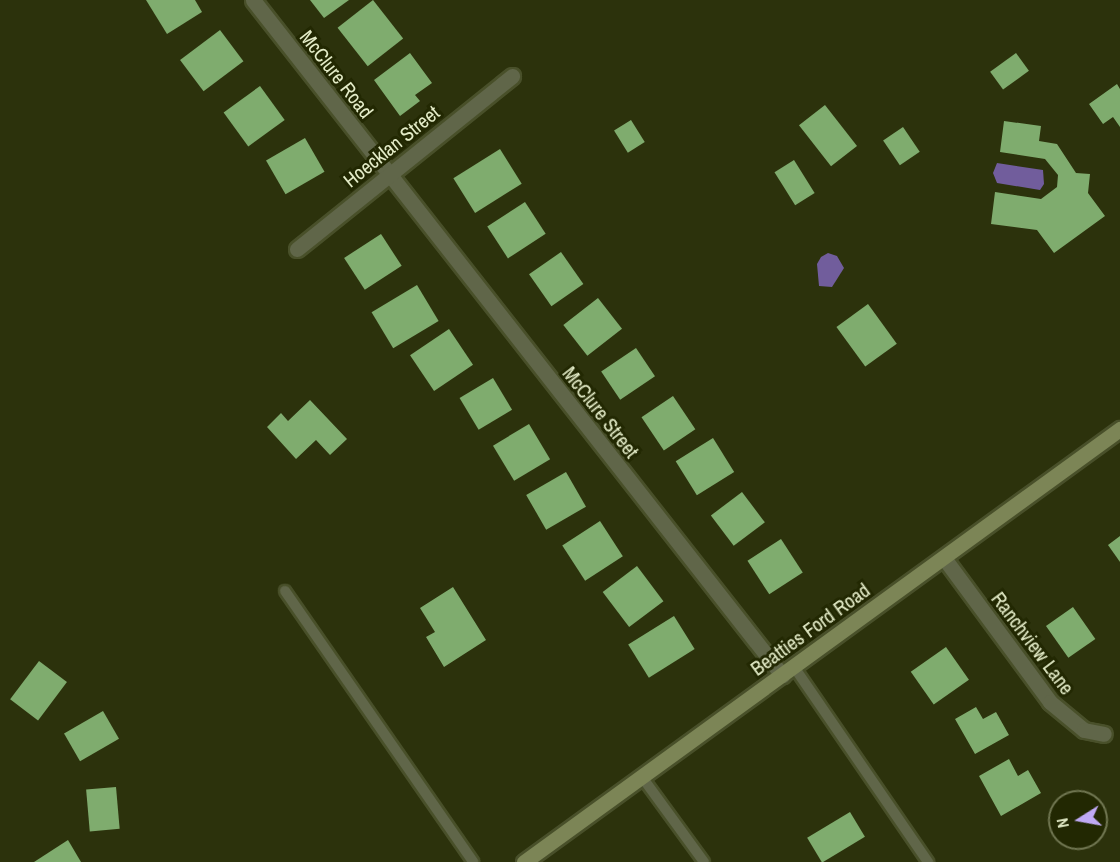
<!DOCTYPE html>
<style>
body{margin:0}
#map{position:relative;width:1120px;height:862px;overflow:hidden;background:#2c320c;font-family:"Archivo Narrow",sans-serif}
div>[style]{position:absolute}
.water>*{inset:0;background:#715d9c}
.building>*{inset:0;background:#7fac6e;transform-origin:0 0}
.roads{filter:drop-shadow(2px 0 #49502a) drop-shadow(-2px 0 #49502a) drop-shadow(0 2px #49502a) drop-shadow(0 -2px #49502a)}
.lane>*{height:10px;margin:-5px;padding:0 5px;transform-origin:5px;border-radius:5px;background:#606649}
.street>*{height:15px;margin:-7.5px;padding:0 7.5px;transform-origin:7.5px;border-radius:7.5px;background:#606649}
.secondary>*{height:15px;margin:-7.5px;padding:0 7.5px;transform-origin:7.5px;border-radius:7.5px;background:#7c8556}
span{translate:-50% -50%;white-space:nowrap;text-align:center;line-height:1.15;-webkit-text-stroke:6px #222802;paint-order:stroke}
.street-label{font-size:20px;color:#e4ecc8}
.north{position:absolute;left:1048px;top:790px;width:60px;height:60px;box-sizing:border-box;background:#222802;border:2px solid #707651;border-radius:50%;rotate:259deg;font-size:16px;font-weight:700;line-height:24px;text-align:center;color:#e4ecc8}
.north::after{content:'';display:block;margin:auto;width:21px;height:27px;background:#bfa9f4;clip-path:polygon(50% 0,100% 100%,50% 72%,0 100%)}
</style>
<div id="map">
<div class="water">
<i style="clip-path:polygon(997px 163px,1043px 170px,1044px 184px,1040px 190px,997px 183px,993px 173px)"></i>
<i style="clip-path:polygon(828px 253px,837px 256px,844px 268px,832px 287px,819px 286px,817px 264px,821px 257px)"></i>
</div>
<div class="building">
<i style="clip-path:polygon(146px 0,195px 0,202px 12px,167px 34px)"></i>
<i style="clip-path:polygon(310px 0,349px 0,324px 18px)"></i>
<i style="left:373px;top:0;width:49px;height:45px;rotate:52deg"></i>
<i style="left:220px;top:30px;width:39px;height:50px;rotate:53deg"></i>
<i style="clip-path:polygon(410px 53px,432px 83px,415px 95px,420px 101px,400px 116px,374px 80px)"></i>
<i style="left:1016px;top:53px;width:22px;height:32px;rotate:54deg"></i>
<i style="clip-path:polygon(1117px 84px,1120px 89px,1120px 127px,1113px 117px,1103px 124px,1089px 104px)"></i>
<i style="left:260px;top:86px;width:42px;height:45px;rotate:54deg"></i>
<i style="left:825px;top:105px;width:52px;height:33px;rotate:52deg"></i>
<i style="left:631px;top:120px;width:26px;height:20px;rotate:58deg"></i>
<i style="clip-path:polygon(1004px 121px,1041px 126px,1039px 141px,1057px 144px,1076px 173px,1090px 174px,1088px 193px,1105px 216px,1054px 253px,1037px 230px,991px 224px,995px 192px,1041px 199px,1057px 187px,1058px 175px,1045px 159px,1000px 152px)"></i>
<i style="left:903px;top:127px;width:30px;height:24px;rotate:56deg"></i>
<i style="left:305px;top:138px;width:39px;height:45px;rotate:60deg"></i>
<i style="left:500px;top:149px;width:41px;height:55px;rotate:58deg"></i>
<i style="left:794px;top:160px;width:39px;height:23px;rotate:58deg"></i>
<i style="left:525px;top:202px;width:38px;height:45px;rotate:57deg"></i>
<i style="left:381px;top:234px;width:38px;height:44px;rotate:57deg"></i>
<i style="left:561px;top:252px;width:39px;height:39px;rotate:55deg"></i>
<i style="left:417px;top:285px;width:42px;height:53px;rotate:59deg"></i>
<i style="left:598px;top:298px;width:39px;height:44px;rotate:52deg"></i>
<i style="left:868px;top:304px;width:49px;height:39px;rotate:54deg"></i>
<i style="left:449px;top:329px;width:43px;height:47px;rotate:56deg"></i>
<i style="left:636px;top:348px;width:34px;height:42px;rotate:56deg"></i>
<i style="left:493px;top:378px;width:37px;height:39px;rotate:59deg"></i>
<i style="left:673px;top:396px;width:40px;height:38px;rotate:56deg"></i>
<i style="clip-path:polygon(310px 400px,347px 439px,330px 455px,316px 440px,296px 459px,267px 427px,281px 413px,288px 421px)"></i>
<i style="left:529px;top:424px;width:41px;height:42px;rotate:59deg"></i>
<i style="left:713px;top:438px;width:40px;height:44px;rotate:58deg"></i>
<i style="left:566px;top:472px;width:40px;height:46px;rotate:60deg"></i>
<i style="left:742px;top:492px;width:38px;height:39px;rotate:53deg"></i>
<i style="left:600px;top:521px;width:42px;height:45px;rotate:57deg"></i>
<i style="clip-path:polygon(1120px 536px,1120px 562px,1108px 545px)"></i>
<i style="left:781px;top:539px;width:40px;height:40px;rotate:57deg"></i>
<i style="left:637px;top:566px;width:44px;height:43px;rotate:53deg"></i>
<i style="clip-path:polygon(453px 587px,486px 640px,444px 667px,426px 637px,435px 632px,420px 608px)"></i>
<i style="left:1073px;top:607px;width:39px;height:33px;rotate:55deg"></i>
<i style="left:674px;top:616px;width:39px;height:54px;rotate:58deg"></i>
<i style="left:946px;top:647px;width:40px;height:43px;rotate:55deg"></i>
<i style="left:39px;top:661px;width:35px;height:48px;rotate:37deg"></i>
<i style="clip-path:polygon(976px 707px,983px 719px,996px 712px,1009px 735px,975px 754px,955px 719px)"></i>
<i style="left:103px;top:711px;width:32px;height:45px;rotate:60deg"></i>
<i style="clip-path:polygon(1009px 759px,1018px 776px,1028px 770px,1041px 793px,1001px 816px,979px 776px)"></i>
<i style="left:116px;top:787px;width:42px;height:30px;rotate:85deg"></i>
<i style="left:850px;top:812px;width:29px;height:50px;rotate:59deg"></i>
<i style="clip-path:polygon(68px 840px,81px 862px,34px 862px)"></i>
</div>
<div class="roads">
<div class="lane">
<i style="left:285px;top:591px;width:330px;rotate:55.2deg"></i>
<i style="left:794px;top:667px;width:237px;rotate:55.5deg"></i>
<i style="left:642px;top:777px;width:105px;rotate:53.9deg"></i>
</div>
<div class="street">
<i style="left:253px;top:0;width:858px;rotate:51.91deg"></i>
<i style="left:297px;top:249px;width:276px;rotate:-38.8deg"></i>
<i style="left:944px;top:558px;width:179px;rotate:53.6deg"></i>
<i style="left:1050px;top:702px;width:44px;rotate:39.5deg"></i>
<i style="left:1084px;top:730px;width:20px;rotate:11deg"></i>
</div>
<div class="secondary">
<i style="left:524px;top:862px;width:737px;rotate:-36deg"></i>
</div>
</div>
<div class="street-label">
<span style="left:337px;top:74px;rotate:52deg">McClure Road</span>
<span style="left:391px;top:146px;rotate:-39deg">Hoecklan Street</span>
<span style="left:601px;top:412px;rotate:52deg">McClure Street</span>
<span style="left:810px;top:629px;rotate:-36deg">Beatties Ford Road</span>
<span style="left:1033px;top:643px;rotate:53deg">Ranchview Lane</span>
</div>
<div class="north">N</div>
</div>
